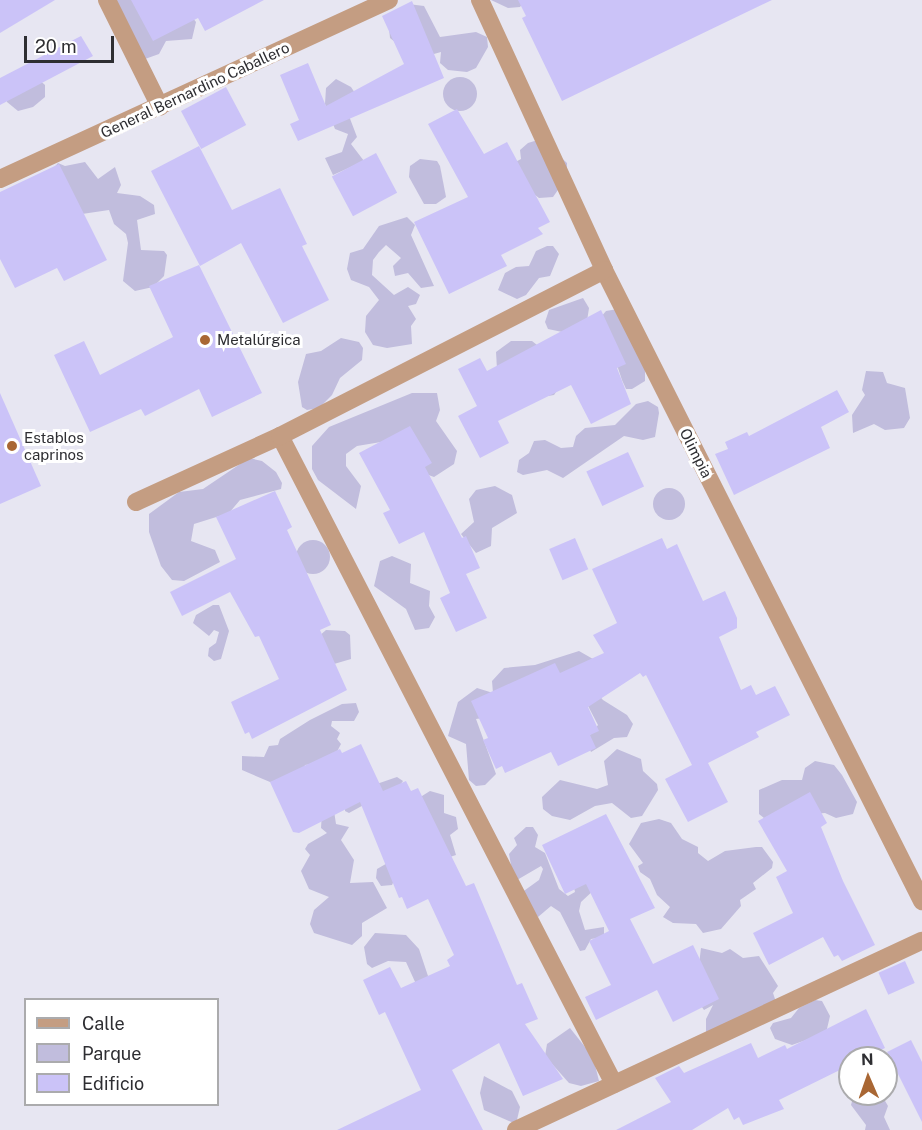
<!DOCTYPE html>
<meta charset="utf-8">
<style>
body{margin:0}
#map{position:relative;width:922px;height:1130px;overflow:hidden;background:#e7e6f2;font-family:"Public Sans",sans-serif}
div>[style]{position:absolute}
.green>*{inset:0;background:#c1bddd}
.round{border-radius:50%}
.building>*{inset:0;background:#cbc3f8;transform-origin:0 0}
.street>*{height:18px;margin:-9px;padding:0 9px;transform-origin:9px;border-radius:9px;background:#c49d82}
.dots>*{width:16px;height:16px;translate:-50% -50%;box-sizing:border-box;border:3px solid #fff;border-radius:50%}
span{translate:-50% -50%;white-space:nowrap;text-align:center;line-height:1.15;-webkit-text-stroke:6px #fff;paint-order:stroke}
.street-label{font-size:15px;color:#2e2e32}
.poi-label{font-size:15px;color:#2e2e32}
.left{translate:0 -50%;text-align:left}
.legend{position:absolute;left:24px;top:998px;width:195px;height:108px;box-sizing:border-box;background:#fff;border:2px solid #ababad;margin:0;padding:8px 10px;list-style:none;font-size:18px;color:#2e2e32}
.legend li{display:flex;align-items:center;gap:12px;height:30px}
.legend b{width:30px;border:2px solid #ababad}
.north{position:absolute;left:838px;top:1046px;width:60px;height:60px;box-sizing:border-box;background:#fff;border:2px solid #ababad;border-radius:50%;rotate:358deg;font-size:16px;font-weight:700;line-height:24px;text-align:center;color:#2e2e32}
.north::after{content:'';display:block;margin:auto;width:21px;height:27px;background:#a96734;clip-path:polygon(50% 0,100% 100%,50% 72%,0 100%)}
.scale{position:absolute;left:24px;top:36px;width:90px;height:27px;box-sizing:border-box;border:3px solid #2e2e32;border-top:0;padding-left:8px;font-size:18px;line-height:21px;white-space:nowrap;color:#2e2e32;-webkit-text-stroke:4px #fff;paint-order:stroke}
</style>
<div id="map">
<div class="green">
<i style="clip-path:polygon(107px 0,138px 0,192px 17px,196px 22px,192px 39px,166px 41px,159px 54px,145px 59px)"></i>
<i style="clip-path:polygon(491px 0,525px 0,520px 7px,508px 8px)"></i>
<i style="clip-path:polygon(408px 4px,424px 6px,440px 37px,476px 32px,487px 37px,488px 47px,476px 68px,467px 72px,448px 70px,440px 63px,441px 52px,416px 59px,390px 38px,389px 28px)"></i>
<i class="round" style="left:443px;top:77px;width:34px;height:34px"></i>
<i style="clip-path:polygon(37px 78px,45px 85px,45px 97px,33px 107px,18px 111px,7px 102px,6px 90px)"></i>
<i style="clip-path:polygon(336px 79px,351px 87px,355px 93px,349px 116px,357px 137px,351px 144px,364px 161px,333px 175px,325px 158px,342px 152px,348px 134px,335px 129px,325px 104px,326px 88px)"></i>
<i style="clip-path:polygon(541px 139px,567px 163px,567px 177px,553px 197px,539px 198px,530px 191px,510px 165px,521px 159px,520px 150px,528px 143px)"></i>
<i style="clip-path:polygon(420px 159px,437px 161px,440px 166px,446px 197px,436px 204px,424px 204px,409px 177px,410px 166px)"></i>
<i style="clip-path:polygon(85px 162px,98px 179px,115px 167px,121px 185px,117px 193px,140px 196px,154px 205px,155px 214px,137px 220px,141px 250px,164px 251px,167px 255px,164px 276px,153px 287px,135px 291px,123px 281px,128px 243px,126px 234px,114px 224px,109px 210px,55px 218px,46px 177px,58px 163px,65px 166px)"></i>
<i style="clip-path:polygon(407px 217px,415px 225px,411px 235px,434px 286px,421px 288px,408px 273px,395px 276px,393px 266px,401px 258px,386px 245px,379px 252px,373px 260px,372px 275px,394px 295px,408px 287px,420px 295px,416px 304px,408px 306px,416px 319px,411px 326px,412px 344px,387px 348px,373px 345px,365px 332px,366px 316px,379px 300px,369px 287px,351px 280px,347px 269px,350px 253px,363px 249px,379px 226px)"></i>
<i style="clip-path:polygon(547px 246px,553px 246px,559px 254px,550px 276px,539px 278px,526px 295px,517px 299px,498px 290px,505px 273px,516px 267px,529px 266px,536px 251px)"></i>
<i style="clip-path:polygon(583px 298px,589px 308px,587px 321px,567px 333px,548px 329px,545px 322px,549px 310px)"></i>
<i style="clip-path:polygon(618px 309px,645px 363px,645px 381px,632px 389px,626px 389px,622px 380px,601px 317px,606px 311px)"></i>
<i style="clip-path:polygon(341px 338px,359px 342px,363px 348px,362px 360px,340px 378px,332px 395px,319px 408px,307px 410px,302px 407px,298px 382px,306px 354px,321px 351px)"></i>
<i style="clip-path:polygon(511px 341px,532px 341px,542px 349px,558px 389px,554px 395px,548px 396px,497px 369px,496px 352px)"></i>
<i style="clip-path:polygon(866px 371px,883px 372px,887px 383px,905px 388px,910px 418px,904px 428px,885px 430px,874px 424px,853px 433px,852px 415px,865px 395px,862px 390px)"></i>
<i style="clip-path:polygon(412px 393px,437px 393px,440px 410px,436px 421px,457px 451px,454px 464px,434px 477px,423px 473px,387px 441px,357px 446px,346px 454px,346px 466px,361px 486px,356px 509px,318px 480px,312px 469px,312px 446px,329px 427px)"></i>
<i style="clip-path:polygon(648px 401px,658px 407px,659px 413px,655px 437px,643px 440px,624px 436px,563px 478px,547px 470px,523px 475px,517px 472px,519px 460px,529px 453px,534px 441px,545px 440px,561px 448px,573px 447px,576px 436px,585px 428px,615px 425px,636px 404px)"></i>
<i style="clip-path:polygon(249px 458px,262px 461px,276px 472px,282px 483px,281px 489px,240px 500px,229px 513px,194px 524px,191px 541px,215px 550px,220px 562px,184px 581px,172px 580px,161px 566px,149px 532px,149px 514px,179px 492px,203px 489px)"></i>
<i style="clip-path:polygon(495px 486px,512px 495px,517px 513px,492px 528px,491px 546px,476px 553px,461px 534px,474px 522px,469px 499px,476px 490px)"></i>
<i class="round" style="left:653px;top:488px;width:32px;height:32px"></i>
<i class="round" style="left:296px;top:540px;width:34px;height:34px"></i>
<i style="clip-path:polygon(392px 556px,411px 564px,410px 583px,430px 591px,429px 606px,435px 617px,429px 628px,415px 630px,406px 609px,374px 586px,380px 561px)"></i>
<i style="clip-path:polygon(213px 605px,219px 605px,229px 631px,221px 659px,214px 661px,208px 656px,209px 648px,216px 643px,219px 632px,214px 630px,209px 636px,193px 623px,196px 615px)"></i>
<i style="clip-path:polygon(326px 630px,345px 631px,350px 635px,351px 659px,334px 664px,318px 637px)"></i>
<i style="clip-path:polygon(579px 651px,593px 659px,594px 690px,603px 700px,627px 715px,633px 724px,627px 737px,614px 738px,591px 752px,586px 740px,598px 725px,586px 702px,476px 719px,496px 774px,485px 785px,476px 786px,469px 780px,466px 744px,448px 736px,458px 702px,477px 688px,493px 693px,492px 681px,504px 668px,535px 665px)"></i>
<i style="clip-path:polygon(356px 703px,359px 712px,354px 721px,332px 721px,331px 726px,340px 733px,337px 739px,341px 744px,332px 761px,305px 765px,301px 779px,270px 782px,242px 770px,242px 756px,264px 757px,269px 746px,278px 745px,280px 739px,310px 720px,342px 704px)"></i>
<i style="clip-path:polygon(617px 749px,641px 759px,643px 771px,657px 784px,658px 790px,642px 816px,631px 818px,612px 803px,595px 806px,570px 820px,552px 816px,543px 809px,542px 797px,560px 780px,597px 789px,608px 785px,604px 761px)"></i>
<i style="clip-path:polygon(815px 761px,834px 765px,842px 775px,857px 802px,853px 814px,836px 818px,825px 813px,764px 818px,759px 814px,759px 790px,782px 780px,802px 780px,805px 768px)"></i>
<i style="clip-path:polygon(397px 777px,403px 781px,400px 785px,349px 813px,345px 811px,345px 806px,365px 788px)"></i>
<i style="clip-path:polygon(430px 791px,444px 795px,444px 813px,456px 817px,458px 829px,450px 835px,456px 855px,397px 874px,392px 885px,381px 886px,376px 878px,377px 869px,398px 857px,422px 796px)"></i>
<i style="clip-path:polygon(334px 811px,336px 824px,349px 827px,341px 840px,354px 860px,350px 883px,373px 882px,387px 908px,362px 923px,362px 936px,352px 945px,314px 933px,310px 924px,314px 910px,329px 897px,309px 889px,301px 871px,310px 855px,305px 849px,308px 844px,327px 833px,321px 828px,322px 813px)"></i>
<i style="clip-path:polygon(659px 819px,671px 823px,682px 839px,698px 847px,698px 853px,708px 861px,725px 851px,756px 847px,762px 847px,773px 862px,772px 868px,753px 883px,756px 889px,740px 900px,741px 906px,721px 929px,703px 933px,696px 924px,673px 923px,663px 917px,670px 907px,657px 895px,650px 879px,640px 872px,638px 866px,643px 863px,629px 844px,641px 823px)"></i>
<i style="clip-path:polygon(526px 827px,533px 827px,538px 835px,535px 847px,545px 853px,559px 889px,568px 896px,575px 892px,573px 883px,583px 878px,596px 888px,581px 902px,579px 911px,585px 930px,604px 927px,604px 937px,591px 939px,585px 950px,580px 951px,560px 912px,551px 906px,538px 917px,521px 893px,539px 880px,543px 869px,541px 866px,517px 880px,513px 876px,509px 854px,517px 845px,514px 838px)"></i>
<i style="clip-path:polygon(375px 933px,406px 935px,419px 949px,429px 979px,416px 984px,406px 962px,388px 961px,372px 968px,367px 964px,364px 947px)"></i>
<i style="clip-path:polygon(701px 948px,722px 953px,730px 949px,743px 958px,759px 956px,778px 986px,773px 993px,776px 1002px,706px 1034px,706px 1019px,713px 1005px,704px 1010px,695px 997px)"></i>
<i style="clip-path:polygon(815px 1000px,822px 1001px,830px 1016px,826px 1033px,792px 1045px,775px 1039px,770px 1028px,773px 1023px,791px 1018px,799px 1008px)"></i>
<i style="clip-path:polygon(570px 1028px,593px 1057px,599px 1081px,581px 1086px,569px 1083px,545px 1056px,547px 1044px)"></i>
<i style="clip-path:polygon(484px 1076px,512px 1091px,520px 1107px,516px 1124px,484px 1110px,480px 1093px)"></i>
<i style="clip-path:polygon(854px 1094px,881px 1094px,888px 1106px,884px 1117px,890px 1130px,865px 1130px,866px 1125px,851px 1105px)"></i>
</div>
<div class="building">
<i style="clip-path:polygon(0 0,55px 0,0 33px)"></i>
<i style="clip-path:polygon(131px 0,264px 0,205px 31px,198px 18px,153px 41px)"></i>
<i style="clip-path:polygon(518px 0,772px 0,562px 101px,522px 18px,526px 16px)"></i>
<i style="clip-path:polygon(412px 1px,444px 78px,298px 141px,290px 124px,299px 120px,280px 75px,308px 63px,326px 106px,404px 64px,382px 16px)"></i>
<i style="clip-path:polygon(81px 36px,93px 56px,0 105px,0 78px)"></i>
<i style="left:226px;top:87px;width:43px;height:51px;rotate:62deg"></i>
<i style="clip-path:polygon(457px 109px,484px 154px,507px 142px,550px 222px,538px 228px,543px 234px,501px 255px,507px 266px,449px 294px,414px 222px,468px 197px,428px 124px)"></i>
<i style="clip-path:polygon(199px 146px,232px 210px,280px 188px,307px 244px,302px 246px,329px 300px,283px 323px,241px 243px,200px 266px,151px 171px)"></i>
<i style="left:376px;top:153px;width:45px;height:50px;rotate:62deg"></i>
<i style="clip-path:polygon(59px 164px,107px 260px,64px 281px,57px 268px,15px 288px,0 259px,0 192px)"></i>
<i style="clip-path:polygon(199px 265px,262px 393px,212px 417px,199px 389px,145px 416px,141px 409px,90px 432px,54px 355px,84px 341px,100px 375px,173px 337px,149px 286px)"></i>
<i style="clip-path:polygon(601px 310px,626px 364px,617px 368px,631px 404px,591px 424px,571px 385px,498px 421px,509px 443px,480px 458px,458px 416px,477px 406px,458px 369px,480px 358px,487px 371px)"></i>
<i style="clip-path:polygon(837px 390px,849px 412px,821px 427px,830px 448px,734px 495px,715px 454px,728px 449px,725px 442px,747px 432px,749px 436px)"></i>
<i style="clip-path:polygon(0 393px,41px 486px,0 504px)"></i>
<i style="clip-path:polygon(410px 426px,432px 463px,425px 467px,462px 538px,466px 536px,480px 568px,466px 574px,487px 618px,456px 632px,440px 598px,450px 593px,424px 532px,399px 544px,383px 513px,390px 510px,359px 453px)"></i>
<i style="left:628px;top:452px;width:38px;height:46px;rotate:65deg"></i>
<i style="clip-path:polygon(275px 491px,292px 527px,287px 530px,331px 625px,320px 630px,347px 690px,252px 739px,249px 732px,245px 734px,231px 702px,279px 679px,259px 636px,255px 637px,230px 592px,182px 616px,170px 592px,236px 559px,216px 517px)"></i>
<i style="left:575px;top:538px;width:34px;height:28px;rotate:67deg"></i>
<i style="clip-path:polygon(662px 538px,667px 549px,677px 544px,703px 601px,725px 591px,737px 618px,737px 628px,719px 637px,741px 690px,751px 685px,756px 695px,775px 686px,790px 715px,756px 732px,759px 737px,708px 763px,728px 802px,688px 822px,665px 779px,692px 765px,646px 675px,643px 677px,640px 673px,588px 707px,599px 731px,590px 735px,596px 748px,558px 766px,551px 752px,505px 773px,502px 766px,496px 769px,483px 740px,488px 738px,471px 701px,555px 663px,560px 673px,604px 653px,593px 635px,617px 623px,592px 569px)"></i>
<i style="clip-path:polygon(361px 744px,383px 791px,406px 781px,411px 791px,418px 788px,466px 886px,474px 883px,517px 985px,522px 983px,538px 1019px,525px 1024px,563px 1079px,523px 1096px,499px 1043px,452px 1070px,483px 1130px,337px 1130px,421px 1090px,385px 1012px,379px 1015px,363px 980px,390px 967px,401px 988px,450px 966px,447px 960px,454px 955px,428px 899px,407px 909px,402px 897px,399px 898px,360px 802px,299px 833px,293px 832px,270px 782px,340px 749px,342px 753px)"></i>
<i style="clip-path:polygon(810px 792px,827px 823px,821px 827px,843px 881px,875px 945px,842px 961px,838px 955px,834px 957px,823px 937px,769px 965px,753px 933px,793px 913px,776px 877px,787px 871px,758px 821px)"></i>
<i style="clip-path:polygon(606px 814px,655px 908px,630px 919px,653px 964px,693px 945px,719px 999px,673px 1022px,657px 990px,596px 1020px,585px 997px,611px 985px,589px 941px,609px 931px,586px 884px,565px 894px,542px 845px)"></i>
<i style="left:905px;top:961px;width:24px;height:29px;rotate:66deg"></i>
<i style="clip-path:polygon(866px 1009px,885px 1048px,864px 1058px,850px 1058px,850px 1065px,779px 1100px,784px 1109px,743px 1125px,739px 1117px,734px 1120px,728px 1108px,692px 1130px,616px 1130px,671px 1102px,655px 1078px,679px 1066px,684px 1073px,751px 1043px,758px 1058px,785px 1045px,787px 1049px)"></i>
<i style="clip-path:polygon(911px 1040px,922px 1062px,922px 1122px,887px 1052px)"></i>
</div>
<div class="street">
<i style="left:107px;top:0;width:119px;rotate:63.6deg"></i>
<i style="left:480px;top:0;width:297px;rotate:65.3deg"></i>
<i style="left:604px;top:270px;width:707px;rotate:63.25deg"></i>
<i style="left:0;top:179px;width:428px;rotate:-24.7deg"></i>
<i style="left:280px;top:436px;width:729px;rotate:62.73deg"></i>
<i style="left:136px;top:502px;width:158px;rotate:-24.6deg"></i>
<i style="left:280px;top:436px;width:364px;rotate:-27.1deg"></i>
<i style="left:516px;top:1130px;width:448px;rotate:-25deg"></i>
</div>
<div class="dots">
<i style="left:205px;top:340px;background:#a96734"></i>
<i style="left:12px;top:446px;background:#a96734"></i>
</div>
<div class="street-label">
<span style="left:195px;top:90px;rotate:-25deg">General Bernardino Caballero</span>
<span style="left:696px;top:453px;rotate:63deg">Olimpia</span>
</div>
<div class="poi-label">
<span class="left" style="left:217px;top:340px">Metalúrgica</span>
<span class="left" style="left:24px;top:446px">Establos<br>caprinos</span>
</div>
<ul class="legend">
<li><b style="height:8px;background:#c49d82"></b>Calle</li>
<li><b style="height:16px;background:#c1bddd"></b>Parque</li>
<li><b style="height:16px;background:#cbc3f8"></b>Edificio</li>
</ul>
<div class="north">N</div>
<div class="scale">20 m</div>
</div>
